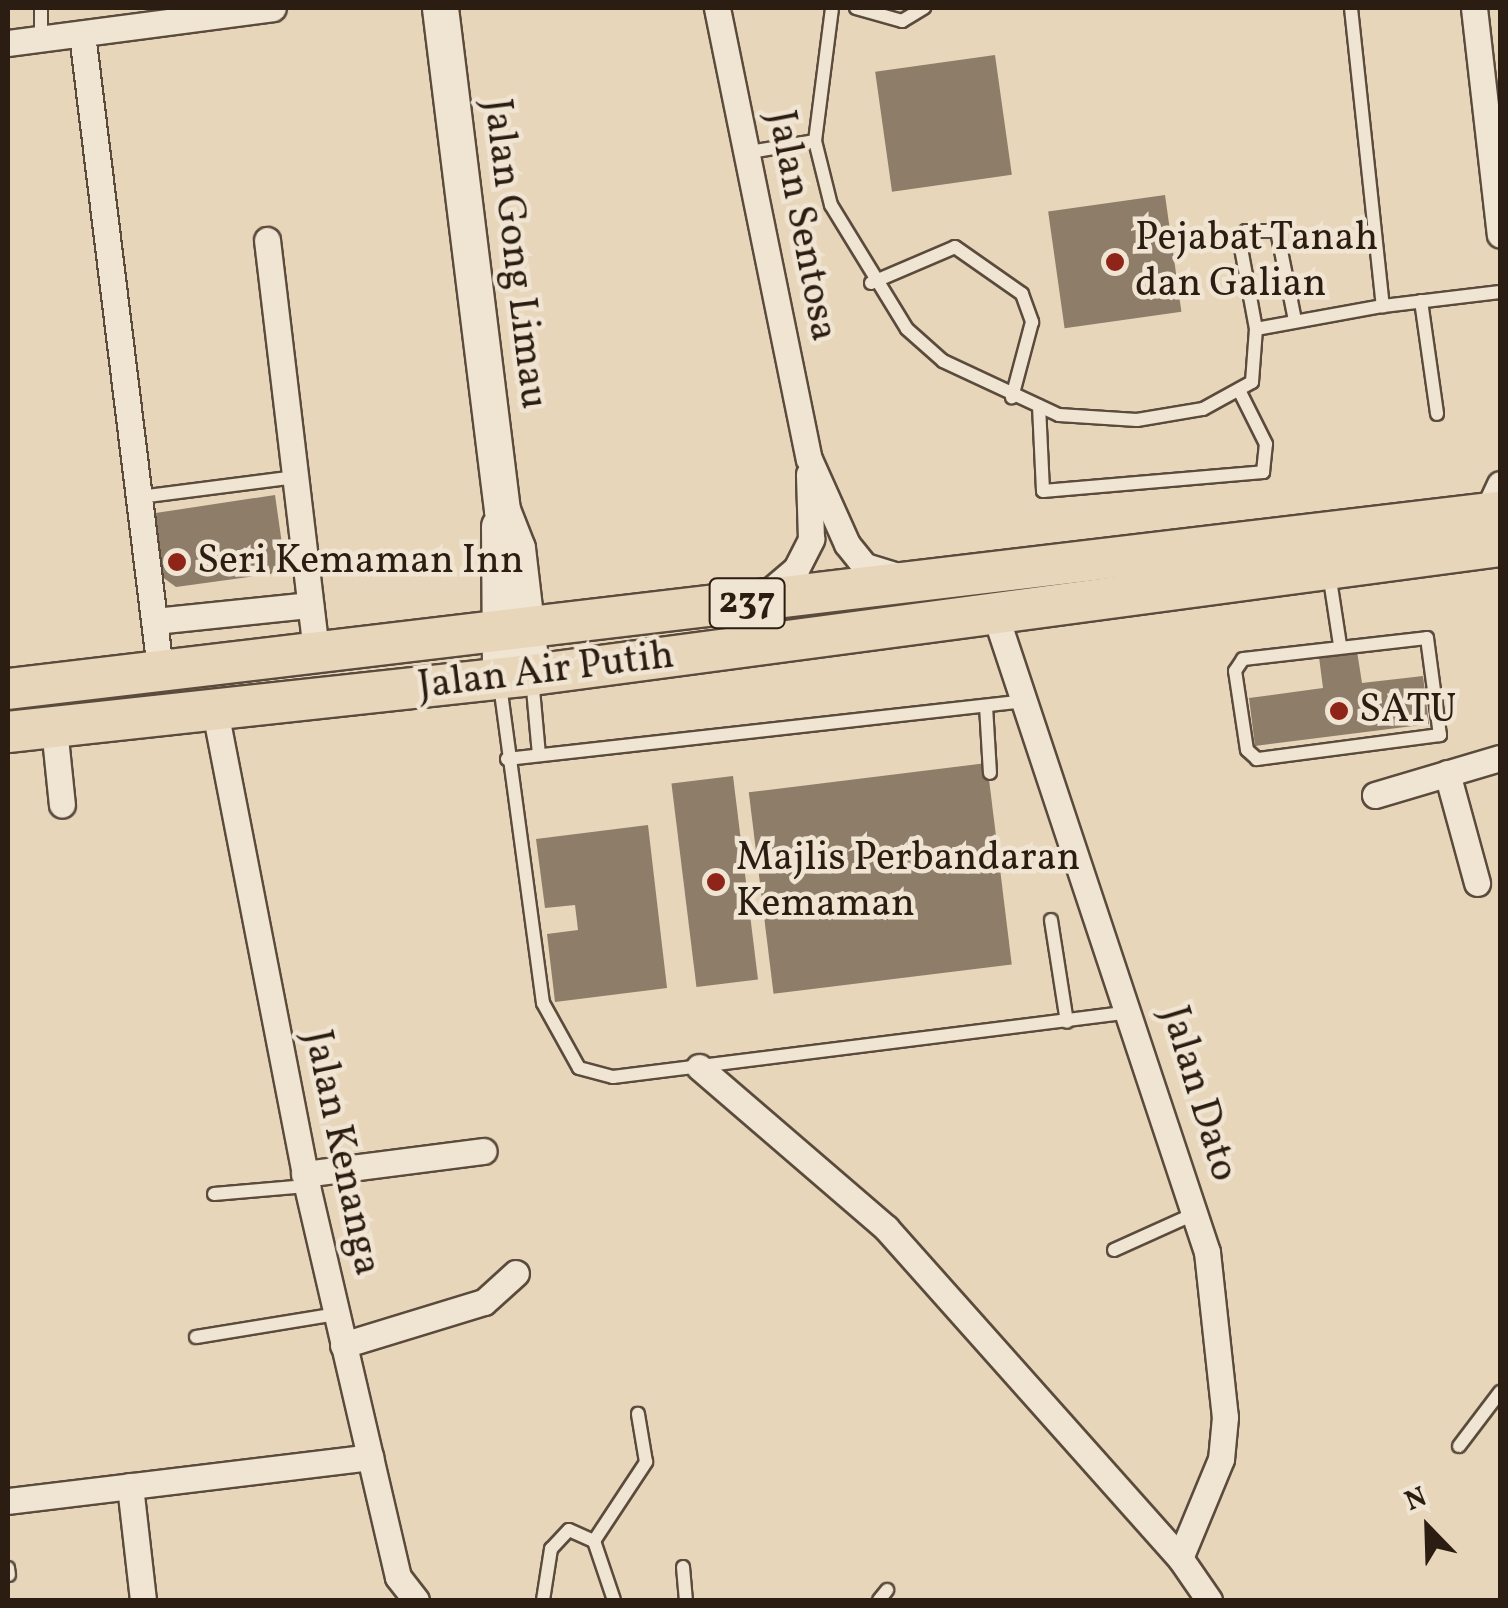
<!DOCTYPE html>
<style>
body{margin:0}
#map{position:relative;width:1508px;height:1608px;overflow:hidden;background:#e8d6bb;font-family:Vollkorn,serif}
div>[style]{position:absolute}
.building>*{inset:0;background:#8d7d69;transform-origin:0 0}
.roads{filter:drop-shadow(2px 0 #5a4b3c) drop-shadow(-2px 0 #5a4b3c) drop-shadow(0 2px #5a4b3c) drop-shadow(0 -2px #5a4b3c)}
.lane>*{height:12px;margin:-6px;padding:0 6px;transform-origin:6px;border-radius:6px;background:#f0e4d3}
.street>*{height:25px;margin:-12.5px;padding:0 12.5px;transform-origin:12.5px;border-radius:12.5px;background:#f0e4d3}
.secondary>*{height:35px;margin:-17.5px;padding:0 17.5px;transform-origin:17.5px;border-radius:17.5px;background:#f0e4d3}
.primary>*{height:40px;margin:-20px;padding:0 20px;transform-origin:20px;border-radius:20px;background:#e8d6bb}
.dots>*{width:28px;height:28px;translate:-50% -50%;box-sizing:border-box;border:5px solid #f0e4d3;border-radius:50%}
span{translate:-50% -50%;white-space:nowrap;text-align:center;line-height:1.15;-webkit-text-stroke:9px #f0e4d3;paint-order:stroke}
.shield-label span{padding:2px 8px;background:#f0e4d3;border:2px solid;border-radius:8px;-webkit-text-stroke-width:0}
.shield-label{font-size:38px;color:#2b1d11;font-weight:700}
.street-label{font-size:40px;color:#2b1d11}
.poi-label{font-size:40px;color:#2b1d11}
.left{translate:0 -50%;text-align:left}
.frame{position:absolute;inset:0;border:10px solid #2b1d11;pointer-events:none}
.north{position:absolute;left:1378px;top:1478px;width:100px;height:100px;-webkit-text-stroke:8px #f0e4d3;paint-order:stroke;rotate:337deg;font-size:28px;font-weight:700;line-height:40px;text-align:center;color:#2b1d11}
.north::after{content:'';display:block;margin:auto;width:35px;height:45px;background:#2b1d11;clip-path:polygon(50% 0,100% 100%,50% 72%,0 100%)}
</style>
<div id="map">
<div class="building">
<i style="left:995px;top:55px;width:121px;height:121px;rotate:82deg"></i>
<i style="left:1165px;top:195px;width:118px;height:118px;rotate:82deg"></i>
<i style="clip-path:polygon(275px 495px,284px 558px,271px 574px,176px 587px,157px 573px,149px 514px)"></i>
<i style="clip-path:polygon(1357px 651px,1362px 683px,1423px 676px,1429px 724px,1255px 746px,1249px 698px,1323px 688px,1319px 657px)"></i>
<i style="left:987px;top:763px;width:203px;height:240px;rotate:83deg"></i>
<i style="left:733px;top:776px;width:205px;height:62px;rotate:83deg"></i>
<i style="clip-path:polygon(648px 825px,667px 988px,555px 1002px,547px 934px,578px 930px,575px 905px,545px 908px,536px 839px)"></i>
</div>
<div class="roads">
<div class="lane">
<i style="left:41px;top:8px;width:32px;rotate:90deg"></i>
<i style="left:856px;top:8px;width:48px;rotate:15.8deg"></i>
<i style="left:902px;top:21px;width:26px;rotate:-31deg"></i>
<i style="left:1351px;top:8px;width:300px;rotate:83.9deg"></i>
<i style="left:1383px;top:306px;width:118px;rotate:-6.8deg"></i>
<i style="left:815px;top:141px;width:134px;rotate:-82.7deg"></i>
<i style="left:750px;top:152px;width:66px;rotate:-9.6deg"></i>
<i style="left:815px;top:141px;width:66px;rotate:76deg"></i>
<i style="left:831px;top:205px;width:145px;rotate:58.5deg"></i>
<i style="left:907px;top:329px;width:48px;rotate:41.6deg"></i>
<i style="left:943px;top:361px;width:128px;rotate:25deg"></i>
<i style="left:1059px;top:415px;width:78px;rotate:3.7deg"></i>
<i style="left:1137px;top:420px;width:67px;rotate:-9.5deg"></i>
<i style="left:1203px;top:409px;width:56px;rotate:-28.9deg"></i>
<i style="left:1252px;top:382px;width:53px;rotate:-85.7deg"></i>
<i style="left:1256px;top:329px;width:129px;rotate:-10.3deg"></i>
<i style="left:871px;top:283px;width:91px;rotate:-23.2deg"></i>
<i style="left:955px;top:247px;width:82px;rotate:35deg"></i>
<i style="left:1022px;top:294px;width:30px;rotate:70deg"></i>
<i style="left:1032px;top:322px;width:78px;rotate:104.9deg"></i>
<i style="left:1421px;top:301px;width:114px;rotate:81.9deg"></i>
<i style="left:1256px;top:329px;width:94px;rotate:-100.5deg"></i>
<i style="left:1239px;top:237px;width:9px;rotate:-41deg"></i>
<i style="left:1246px;top:231px;width:31px"></i>
<i style="left:1277px;top:231px;width:91px;rotate:78.6deg"></i>
<i style="left:1039px;top:406px;width:85px;rotate:87.3deg"></i>
<i style="left:1043px;top:491px;width:221px;rotate:-4.9deg"></i>
<i style="left:1263px;top:472px;width:28px;rotate:-84deg"></i>
<i style="left:1266px;top:444px;width:56px;rotate:-116.6deg"></i>
<i style="left:140px;top:497px;width:157px;rotate:-7.3deg"></i>
<i style="left:1329px;top:573px;width:73px;rotate:81.3deg"></i>
<i style="left:1427px;top:638px;width:98px;rotate:82.4deg"></i>
<i style="left:1440px;top:735px;width:185px;rotate:172.5deg"></i>
<i style="left:1257px;top:759px;width:13px;rotate:-138deg"></i>
<i style="left:1247px;top:750px;width:80px;rotate:-98.6deg"></i>
<i style="left:1235px;top:671px;width:14px;rotate:-56deg"></i>
<i style="left:1243px;top:659px;width:185px;rotate:-6.5deg"></i>
<i style="left:532px;top:678px;width:77px;rotate:84.8deg"></i>
<i style="left:500px;top:685px;width:321px;rotate:82.3deg"></i>
<i style="left:543px;top:1003px;width:74px;rotate:61deg"></i>
<i style="left:579px;top:1068px;width:35px;rotate:15deg"></i>
<i style="left:613px;top:1077px;width:522px;rotate:-7.15deg"></i>
<i style="left:986px;top:706px;width:67px;rotate:86.6deg"></i>
<i style="left:507px;top:759px;width:522px;rotate:-6.38deg"></i>
<i style="left:1051px;top:920px;width:103px;rotate:81.1deg"></i>
<i style="left:214px;top:1194px;width:93px;rotate:-4.9deg"></i>
<i style="left:1114px;top:1250px;width:90px;rotate:-24.3deg"></i>
<i style="left:196px;top:1337px;width:142px;rotate:-9.3deg"></i>
<i style="left:1459px;top:1446px;width:68px;rotate:-52.8deg"></i>
<i style="left:594px;top:1541px;width:95px;rotate:-56.6deg"></i>
<i style="left:646px;top:1462px;width:49px;rotate:-99.5deg"></i>
<i style="left:683px;top:1567px;width:33px;rotate:85deg"></i>
<i style="left:8px;top:1568px;width:7px;rotate:82deg"></i>
<i style="left:543px;top:1600px;width:52px;rotate:-81.1deg"></i>
<i style="left:551px;top:1549px;width:26px;rotate:-47deg"></i>
<i style="left:569px;top:1530px;width:27px;rotate:24deg"></i>
<i style="left:594px;top:1541px;width:62px;rotate:71.3deg"></i>
<i style="left:879px;top:1600px;width:13px;rotate:-51deg"></i>
</div>
<div class="street">
<i style="left:717px;top:8px;width:460px;rotate:78.5deg"></i>
<i style="left:809px;top:459px;width:93px;rotate:65.9deg"></i>
<i style="left:847px;top:544px;width:28px;rotate:51deg"></i>
<i style="left:865px;top:566px;width:34px;rotate:17deg"></i>
<i style="left:1474px;top:8px;width:228px;rotate:83.5deg"></i>
<i style="left:82px;top:34px;width:640px;rotate:83deg"></i>
<i style="left:8px;top:43px;width:267px;rotate:-7.5deg"></i>
<i style="left:267px;top:240px;width:414px;rotate:83.2deg"></i>
<i style="left:1486px;top:514px;width:33px;rotate:-65deg"></i>
<i style="left:764px;top:596px;width:42px;rotate:-40.2deg"></i>
<i style="left:796px;top:569px;width:34px;rotate:-63deg"></i>
<i style="left:811px;top:539px;width:65px;rotate:-91.8deg"></i>
<i style="left:994px;top:611px;width:675px;rotate:71.62deg"></i>
<i style="left:1207px;top:1252px;width:166px;rotate:83.8deg"></i>
<i style="left:1225px;top:1417px;width:42px;rotate:95.4deg"></i>
<i style="left:1221px;top:1459px;width:107px;rotate:112.5deg"></i>
<i style="left:1180px;top:1558px;width:51px;rotate:55.4deg"></i>
<i style="left:155px;top:621px;width:156px;rotate:-5.9deg"></i>
<i style="left:215px;top:711px;width:484px;rotate:79deg"></i>
<i style="left:307px;top:1186px;width:401px;rotate:76.9deg"></i>
<i style="left:398px;top:1577px;width:29px;rotate:52deg"></i>
<i style="left:54px;top:728px;width:77px;rotate:84.1deg"></i>
<i style="left:1447px;top:773px;width:114px;rotate:74.7deg"></i>
<i style="left:1375px;top:795px;width:130px;rotate:-16.5deg"></i>
<i style="left:699px;top:1067px;width:247px;rotate:40.7deg"></i>
<i style="left:886px;top:1228px;width:442px;rotate:48.3deg"></i>
<i style="left:304px;top:1174px;width:181px;rotate:-7.3deg"></i>
<i style="left:343px;top:1345px;width:147px;rotate:-17deg"></i>
<i style="left:484px;top:1302px;width:43px;rotate:-42.2deg"></i>
<i style="left:130px;top:1486px;width:115px;rotate:83.5deg"></i>
<i style="left:8px;top:1501px;width:365px;rotate:-6.9deg"></i>
</div>
<div class="secondary">
<i style="left:440px;top:8px;width:506px;rotate:82.96deg"></i>
<i style="left:502px;top:510px;width:41px;rotate:68.5deg"></i>
<i style="left:517px;top:548px;width:128px;rotate:83.3deg"></i>
<i style="left:499px;top:526px;width:153px;rotate:89.6deg"></i>
</div>
<div class="primary">
<i style="left:8px;top:689px;width:1502px;rotate:-6.77deg"></i>
<i style="left:8px;top:732px;width:527px;rotate:-6.21deg"></i>
<i style="left:532px;top:675px;width:977px;rotate:-7.59deg"></i>
</div>
</div>
<div class="dots">
<i style="left:1115px;top:262px;background:#8f2418"></i>
<i style="left:177px;top:562px;background:#8f2418"></i>
<i style="left:1339px;top:711px;background:#8f2418"></i>
<i style="left:716px;top:882px;background:#8f2418"></i>
</div>
<div class="shield-label">
<span style="left:747px;top:603px">237</span>
</div>
<div class="street-label">
<span style="left:801px;top:226px;rotate:79deg">Jalan Sentosa</span>
<span style="left:514px;top:254px;rotate:83deg">Jalan Gong Limau</span>
<span style="left:546px;top:672px;rotate:-7deg">Jalan Air Putih</span>
<span style="left:1198px;top:1094px;rotate:73deg">Jalan Dato</span>
<span style="left:341px;top:1153px;rotate:78deg">Jalan Kenanga</span>
</div>
<div class="poi-label">
<span class="left" style="left:1135px;top:262px">Pejabat Tanah<br>dan Galian</span>
<span class="left" style="left:197px;top:562px">Seri Kemaman Inn</span>
<span class="left" style="left:1359px;top:711px">SATU</span>
<span class="left" style="left:736px;top:882px">Majlis Perbandaran<br>Kemaman</span>
</div>
<div class="frame"></div>
<div class="north">N</div>
</div>
